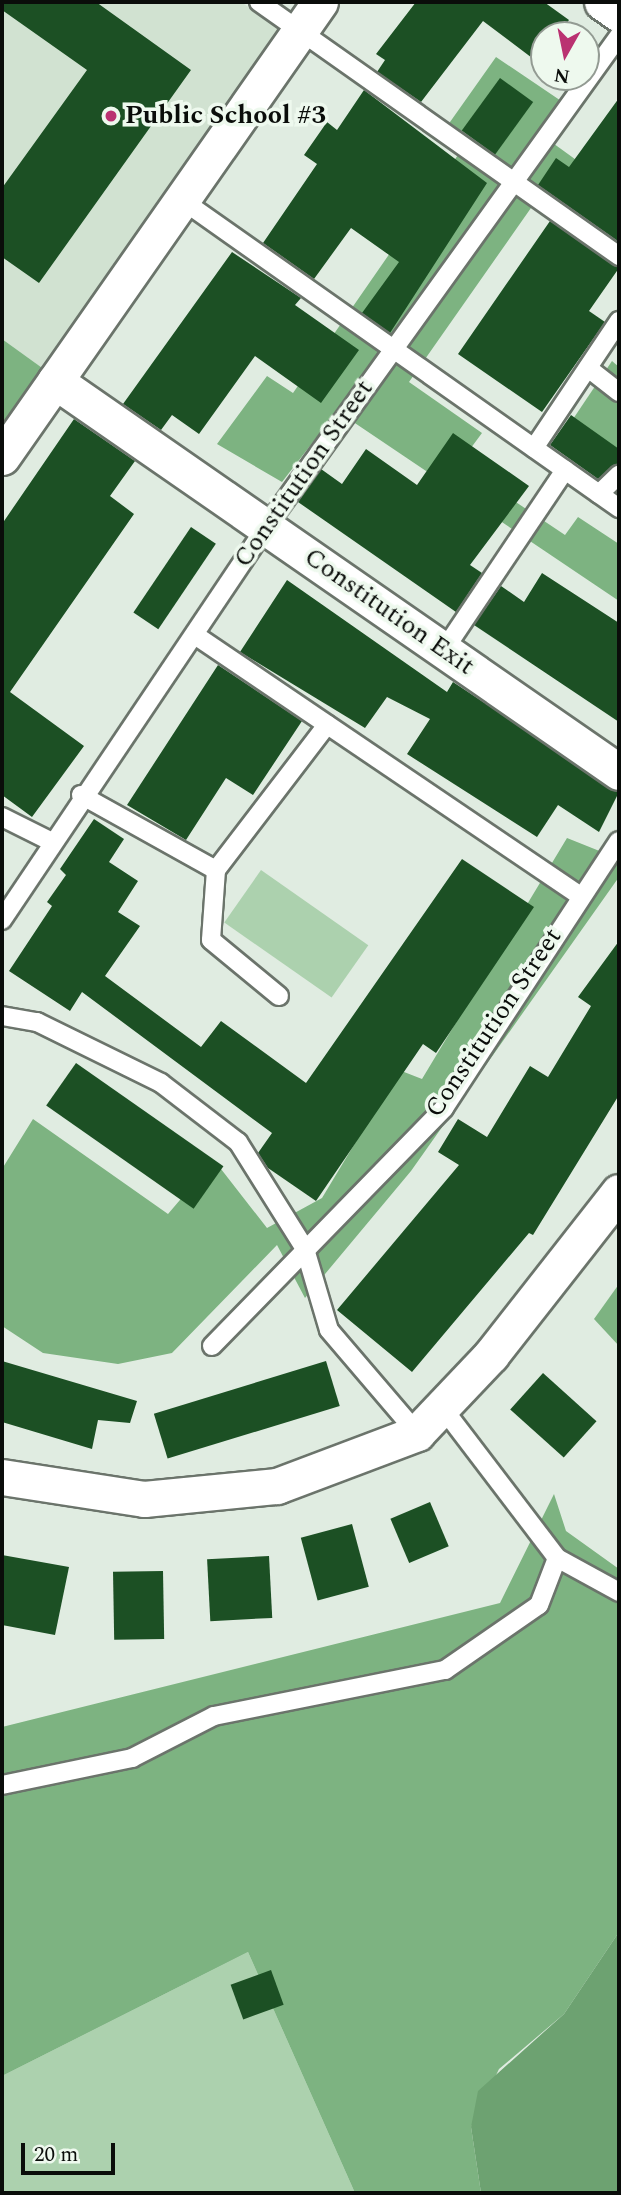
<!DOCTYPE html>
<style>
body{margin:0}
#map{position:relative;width:621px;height:2195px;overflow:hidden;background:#e0ece1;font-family:Spectral,serif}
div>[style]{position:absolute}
.built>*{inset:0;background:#d1e2d1}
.green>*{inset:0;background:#acd1ae;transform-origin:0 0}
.forest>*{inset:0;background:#7db381}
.water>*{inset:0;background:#6da271}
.building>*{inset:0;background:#1c5024;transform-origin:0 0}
.roads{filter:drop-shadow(2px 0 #6b746b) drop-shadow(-2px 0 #6b746b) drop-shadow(0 2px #6b746b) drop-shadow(0 -2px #6b746b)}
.lane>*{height:18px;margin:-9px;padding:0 9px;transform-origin:9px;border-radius:9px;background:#fff}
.street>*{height:35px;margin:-17.5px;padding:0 17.5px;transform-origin:17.5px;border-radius:17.5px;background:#fff}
.dots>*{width:19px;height:19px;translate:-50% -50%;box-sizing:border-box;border:4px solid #eef9ee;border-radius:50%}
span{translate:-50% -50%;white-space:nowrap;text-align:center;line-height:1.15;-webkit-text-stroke:7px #eef9ee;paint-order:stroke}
.poi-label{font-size:26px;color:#0a0d0a;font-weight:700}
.left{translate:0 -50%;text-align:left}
.street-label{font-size:26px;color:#0a0d0a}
.frame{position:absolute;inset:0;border:4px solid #0a0d0a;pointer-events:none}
.north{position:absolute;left:530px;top:21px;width:70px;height:70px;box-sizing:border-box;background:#eef9ee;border:2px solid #939b93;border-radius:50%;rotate:189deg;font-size:19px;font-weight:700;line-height:28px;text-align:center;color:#0a0d0a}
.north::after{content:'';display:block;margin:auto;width:24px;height:32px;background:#ba3271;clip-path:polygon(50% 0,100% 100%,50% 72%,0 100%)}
.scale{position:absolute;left:21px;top:2143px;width:94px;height:32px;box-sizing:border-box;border:4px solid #0a0d0a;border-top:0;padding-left:9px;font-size:21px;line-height:24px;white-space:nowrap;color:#0a0d0a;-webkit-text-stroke:5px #eef9ee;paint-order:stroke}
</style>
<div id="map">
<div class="built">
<i style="clip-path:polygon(2px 2px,241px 2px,283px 31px,45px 370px,2px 339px)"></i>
</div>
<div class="green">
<i style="left:261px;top:870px;width:131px;height:64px;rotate:35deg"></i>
<i style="clip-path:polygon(248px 1952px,355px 2193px,2px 2193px,2px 2076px)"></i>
</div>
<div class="forest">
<i style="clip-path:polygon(496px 57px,573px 109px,550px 141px,619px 191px,619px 225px,552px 178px,409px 382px,482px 433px,459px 464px,565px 535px,578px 517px,619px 544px,619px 601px,337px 411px,282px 482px,217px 444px,267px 376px,293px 393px,460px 152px,438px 139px)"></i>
<i style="clip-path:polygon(2px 339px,45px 370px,7px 424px,2px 421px)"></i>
<i style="clip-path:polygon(612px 361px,619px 367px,619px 457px,571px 422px)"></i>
<i style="clip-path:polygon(619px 828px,619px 877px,411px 1171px,305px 1298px,277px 1245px,172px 1353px,118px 1364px,43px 1353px,2px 1326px,2px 1169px,33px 1119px,168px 1214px,214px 1160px,267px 1228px,322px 1198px,399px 1070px,422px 1079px,567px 838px,602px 852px)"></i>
<i style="clip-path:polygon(619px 1284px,619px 1346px,594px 1319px)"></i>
<i style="clip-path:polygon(554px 1494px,566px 1531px,619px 1569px,619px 1932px,564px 2014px,499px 2069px,471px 2127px,481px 2193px,355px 2193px,248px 1952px,2px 2076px,2px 1727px,500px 1603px)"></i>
</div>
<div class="water">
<i style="clip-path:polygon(619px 1932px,619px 2193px,481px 2193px,471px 2127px,478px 2091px,564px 2014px)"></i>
</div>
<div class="building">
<i style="clip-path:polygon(2px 2px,96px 2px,191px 70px,39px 283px,2px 257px,2px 188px,87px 70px,2px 10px)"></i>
<i style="clip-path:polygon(416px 2px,544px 2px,569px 20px,558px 35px,544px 35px,544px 67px,483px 21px,421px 102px,377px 72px,385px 60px,376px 54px)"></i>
<i style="left:500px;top:78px;width:41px;height:65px;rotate:36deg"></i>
<i style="clip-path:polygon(364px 90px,487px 183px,390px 333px,362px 313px,399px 262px,351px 228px,314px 279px,263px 243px,317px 164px,304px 155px,327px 122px,337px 130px)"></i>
<i style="clip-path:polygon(619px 98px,619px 242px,538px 185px,556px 158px,569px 167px)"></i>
<i style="clip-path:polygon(550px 221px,619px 268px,589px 311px,605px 322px,542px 412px,458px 354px)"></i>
<i style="clip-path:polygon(232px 252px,301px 298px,295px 305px,359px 350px,321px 403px,255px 356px,199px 434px,172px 415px,161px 430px,123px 404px)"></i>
<i style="clip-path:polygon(571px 415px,619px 449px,619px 464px,598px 479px,550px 445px)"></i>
<i style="clip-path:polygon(74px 419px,135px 461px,110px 496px,134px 514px,10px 692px,84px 746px,32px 817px,2px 795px,2px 524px)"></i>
<i style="clip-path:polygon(453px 433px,529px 486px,470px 565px,482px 573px,456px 612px,298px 502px,321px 469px,342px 484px,366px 449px,417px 485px)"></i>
<i style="left:191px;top:527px;width:30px;height:103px;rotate:34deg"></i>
<i style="clip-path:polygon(542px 573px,619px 623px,619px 722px,474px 625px,501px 586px,524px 602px)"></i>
<i style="clip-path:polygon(287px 580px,447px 692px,453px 682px,619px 792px,599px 832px,558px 805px,537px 837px,407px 754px,430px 719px,387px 697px,365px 728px,240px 652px)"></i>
<i style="clip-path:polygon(218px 665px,302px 721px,253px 795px,226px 778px,186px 840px,127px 805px)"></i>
<i style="clip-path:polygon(94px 819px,124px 839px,109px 862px,138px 881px,118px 912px,140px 926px,105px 976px,201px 1047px,221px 1021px,306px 1083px,462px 859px,534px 907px,436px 1053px,423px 1044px,316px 1201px,268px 1168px,258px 1153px,272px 1133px,82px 992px,70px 1011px,9px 971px,52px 906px,47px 902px,66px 875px,60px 869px)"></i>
<i style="clip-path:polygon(619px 941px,619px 1095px,533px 1235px,529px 1233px,412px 1372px,337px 1310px,459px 1165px,438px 1152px,458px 1119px,487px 1137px,530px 1066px,548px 1077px,591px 1006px,578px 997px)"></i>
<i style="left:76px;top:1063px;width:180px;height:52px;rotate:35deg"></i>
<i style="clip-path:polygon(2px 1361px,137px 1401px,130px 1423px,98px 1420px,92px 1449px,2px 1422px)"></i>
<i style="left:326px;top:1361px;width:47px;height:180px;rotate:73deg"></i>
<i style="left:543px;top:1373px;width:72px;height:49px;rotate:42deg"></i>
<i style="left:430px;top:1502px;width:48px;height:43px;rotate:67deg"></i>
<i style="left:352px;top:1524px;width:65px;height:53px;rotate:75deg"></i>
<i style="clip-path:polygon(2px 1555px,69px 1567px,55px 1635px,2px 1625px)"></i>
<i style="left:269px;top:1556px;width:62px;height:62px;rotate:87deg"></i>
<i style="left:163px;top:1571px;width:68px;height:50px;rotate:89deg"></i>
<i style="left:271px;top:1970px;width:37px;height:43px;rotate:70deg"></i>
</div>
<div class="roads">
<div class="lane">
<i style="left:259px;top:2px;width:441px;rotate:35.2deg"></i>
<i style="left:182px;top:200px;width:535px;rotate:35.18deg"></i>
<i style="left:588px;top:368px;width:39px;rotate:38deg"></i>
<i style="left:534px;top:448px;width:153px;rotate:-56.2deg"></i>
<i style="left:599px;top:494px;width:28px;rotate:-44deg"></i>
<i style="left:195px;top:635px;width:464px;rotate:34.1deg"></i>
<i style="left:444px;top:650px;width:217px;rotate:-56.1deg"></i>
<i style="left:81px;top:795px;width:154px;rotate:29.1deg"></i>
<i style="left:216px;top:870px;width:183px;rotate:-52.6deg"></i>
<i style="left:2px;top:817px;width:56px;rotate:26.6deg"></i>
<i style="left:216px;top:870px;width:70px;rotate:94.1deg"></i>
<i style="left:211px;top:940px;width:88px;rotate:39.5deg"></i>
<i style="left:2px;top:920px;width:473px;rotate:-56.1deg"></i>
<i style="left:266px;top:527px;width:605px;rotate:-54.29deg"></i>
<i style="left:2px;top:1016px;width:36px;rotate:10deg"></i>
<i style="left:37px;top:1022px;width:138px;rotate:26.2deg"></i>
<i style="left:161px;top:1083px;width:97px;rotate:37.5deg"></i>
<i style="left:238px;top:1142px;width:126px;rotate:57.9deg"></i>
<i style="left:305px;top:1249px;width:84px;rotate:73.5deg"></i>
<i style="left:329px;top:1330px;width:135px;rotate:49.5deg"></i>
<i style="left:212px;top:1346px;width:332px;rotate:-45.7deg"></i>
<i style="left:444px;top:1108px;width:319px;rotate:-56.8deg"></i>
<i style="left:442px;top:1407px;width:190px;rotate:52.7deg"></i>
<i style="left:557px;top:1558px;width:71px;rotate:28.7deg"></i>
<i style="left:2px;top:1785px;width:133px;rotate:-11.7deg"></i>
<i style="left:132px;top:1758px;width:92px;rotate:-27.1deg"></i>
<i style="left:214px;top:1716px;width:236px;rotate:-11.3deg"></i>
<i style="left:445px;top:1670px;width:114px;rotate:-34.7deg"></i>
<i style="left:539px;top:1605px;width:50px;rotate:-69deg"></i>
</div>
<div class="street">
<i style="left:602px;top:2px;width:21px;rotate:35deg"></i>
<i style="left:55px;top:381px;width:686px;rotate:34.73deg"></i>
<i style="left:2px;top:457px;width:555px;rotate:-55.05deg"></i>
<i style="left:2px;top:1477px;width:144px;rotate:8.8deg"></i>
<i style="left:144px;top:1499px;width:134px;rotate:-5.6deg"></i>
<i style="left:277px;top:1486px;width:150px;rotate:-20.7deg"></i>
<i style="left:417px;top:1433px;width:108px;rotate:-46.5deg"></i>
<i style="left:491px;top:1355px;width:207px;rotate:-51.9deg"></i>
</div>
</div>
<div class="dots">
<i style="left:111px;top:116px;background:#ba3271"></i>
</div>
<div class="poi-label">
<span class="left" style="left:125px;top:116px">Public School #3</span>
</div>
<div class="street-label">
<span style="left:304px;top:474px;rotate:-55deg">Constitution Street</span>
<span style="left:389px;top:612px;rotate:35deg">Constitution Exit</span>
<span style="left:494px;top:1023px;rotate:-56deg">Constitution Street</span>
</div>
<div class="frame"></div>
<div class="north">N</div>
<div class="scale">20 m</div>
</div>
